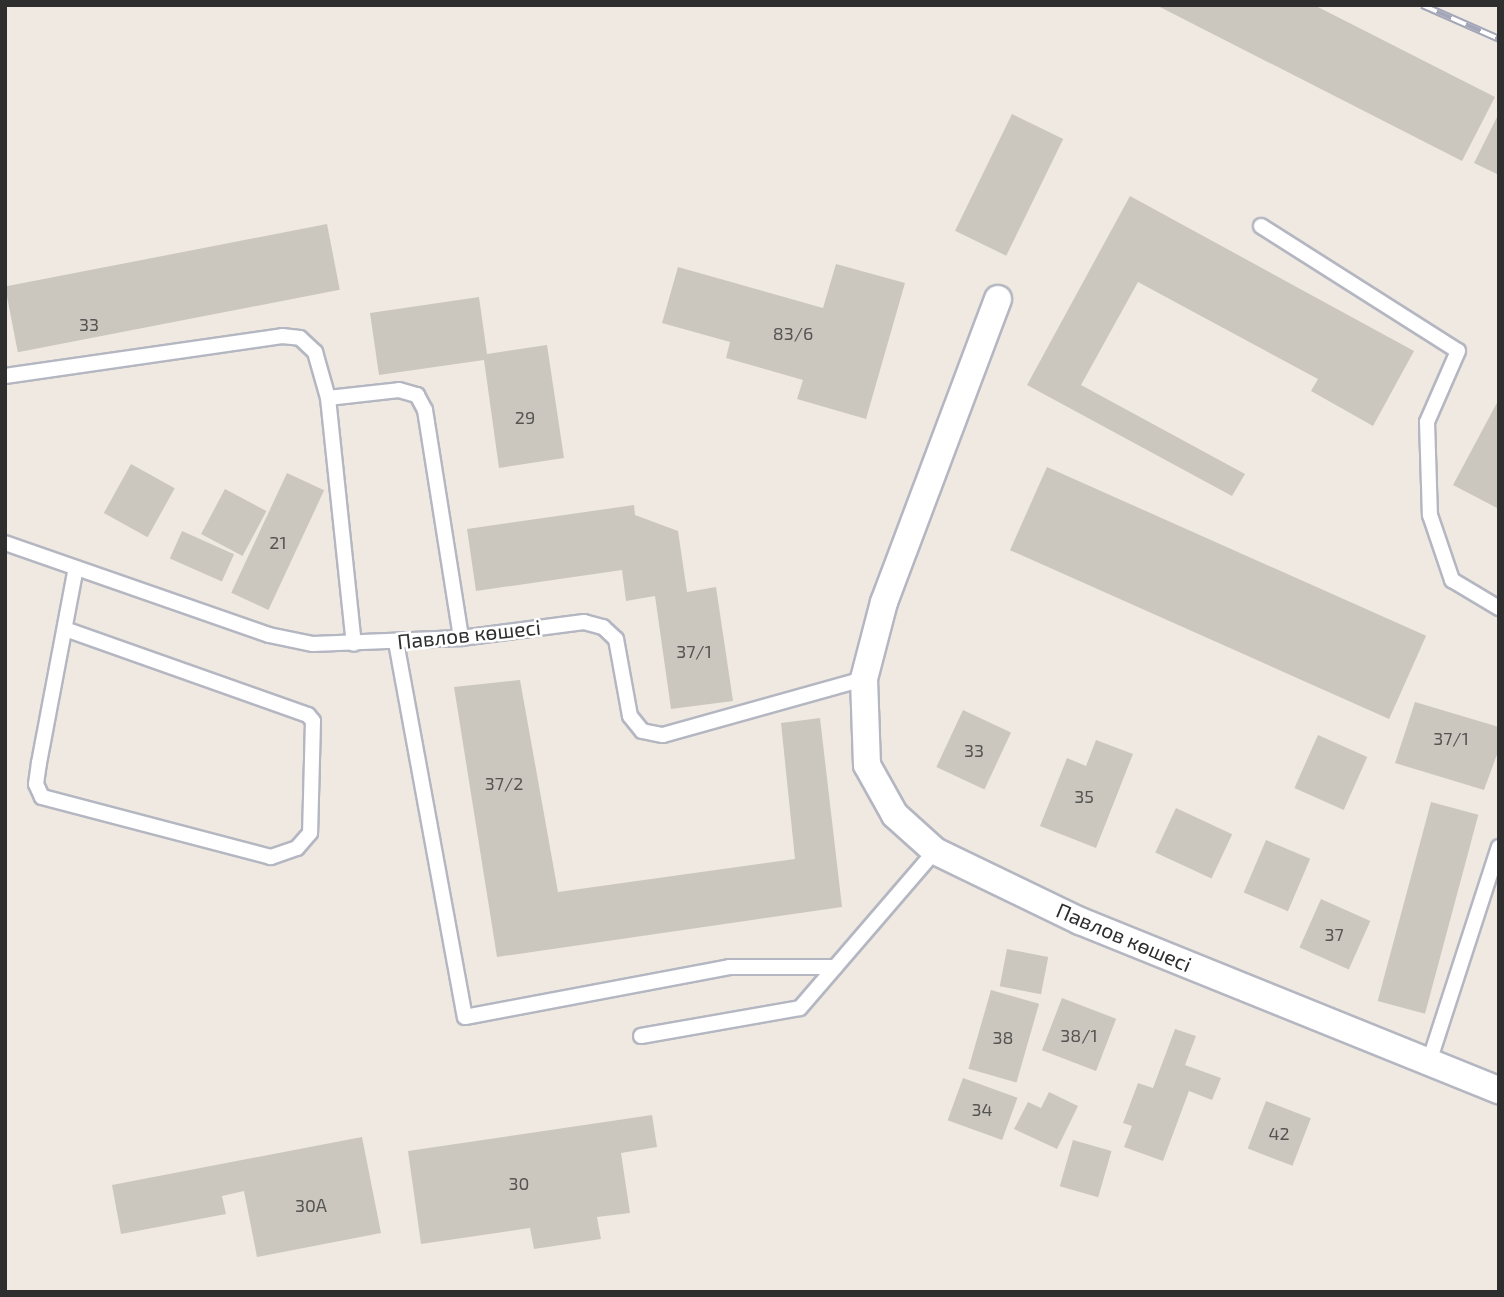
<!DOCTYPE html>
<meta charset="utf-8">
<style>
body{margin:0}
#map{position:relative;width:1504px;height:1297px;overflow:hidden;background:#efe9e1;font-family:"Exo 2",sans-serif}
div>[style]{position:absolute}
.building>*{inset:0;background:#cbc7bf;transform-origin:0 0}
.roads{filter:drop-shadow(2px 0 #b4b7c1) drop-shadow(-2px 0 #b4b7c1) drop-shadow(0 2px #b4b7c1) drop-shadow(0 -2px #b4b7c1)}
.lane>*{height:14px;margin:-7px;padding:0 7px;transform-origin:7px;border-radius:7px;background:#fff}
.street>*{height:26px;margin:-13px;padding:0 13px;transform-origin:13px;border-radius:13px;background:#fff}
.rail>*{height:8px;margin-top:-4px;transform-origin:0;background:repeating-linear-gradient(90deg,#fff 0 16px,#a3a6b8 0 32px);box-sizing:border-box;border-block:2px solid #a3a6b8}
span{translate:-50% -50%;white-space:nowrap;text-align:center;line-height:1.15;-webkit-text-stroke:5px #fff;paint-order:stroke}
.number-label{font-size:18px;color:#555452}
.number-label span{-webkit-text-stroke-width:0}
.street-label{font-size:21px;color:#2e2e2e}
.frame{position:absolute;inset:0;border:7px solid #2e2e2e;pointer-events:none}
</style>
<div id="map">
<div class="building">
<i style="clip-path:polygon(1156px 5px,1314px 5px,1495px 97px,1462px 161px)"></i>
<i style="clip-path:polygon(1499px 113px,1499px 175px,1474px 163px)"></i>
<i style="left:1012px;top:114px;width:57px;height:130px;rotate:26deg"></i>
<i style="clip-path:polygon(1130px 196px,1414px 351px,1373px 426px,1311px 391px,1318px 379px,1138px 282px,1081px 385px,1245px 474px,1232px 496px,1027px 385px)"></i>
<i style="left:327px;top:224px;width:67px;height:328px;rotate:79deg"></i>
<i style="clip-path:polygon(836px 264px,905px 283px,866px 419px,797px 399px,803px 380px,726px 358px,730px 342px,662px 323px,678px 267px,823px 308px)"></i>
<i style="clip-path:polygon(479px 297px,487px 354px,547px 345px,564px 458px,499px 468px,484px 360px,379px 375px,370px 313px)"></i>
<i style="clip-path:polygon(1499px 399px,1499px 509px,1453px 485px)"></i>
<i style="left:131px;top:464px;width:50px;height:56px;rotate:29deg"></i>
<i style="left:1047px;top:467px;width:415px;height:91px;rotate:24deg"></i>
<i style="left:287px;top:473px;width:41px;height:132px;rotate:25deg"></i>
<i style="left:225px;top:489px;width:47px;height:51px;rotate:28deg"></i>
<i style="clip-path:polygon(634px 505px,635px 515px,678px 531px,687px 592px,716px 587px,733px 701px,671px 709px,655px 596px,626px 601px,622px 570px,476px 591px,467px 529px)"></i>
<i style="left:182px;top:531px;width:57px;height:30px;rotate:24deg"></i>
<i style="clip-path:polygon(520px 680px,558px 892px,795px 859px,781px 723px,820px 718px,842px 907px,497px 957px,454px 687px)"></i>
<i style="clip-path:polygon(1415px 702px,1499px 727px,1499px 749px,1484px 790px,1395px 763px)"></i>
<i style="left:963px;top:710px;width:53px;height:63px;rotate:25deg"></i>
<i style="left:1318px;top:735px;width:54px;height:58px;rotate:24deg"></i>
<i style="clip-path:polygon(1096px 740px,1133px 754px,1096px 848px,1040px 826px,1067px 758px,1086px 766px)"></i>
<i style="left:1431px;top:802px;width:49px;height:206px;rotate:15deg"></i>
<i style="left:1176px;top:808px;width:62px;height:49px;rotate:25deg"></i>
<i style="left:1266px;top:840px;width:48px;height:57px;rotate:23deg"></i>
<i style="left:1321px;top:899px;width:54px;height:53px;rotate:24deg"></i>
<i style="left:1007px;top:949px;width:42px;height:38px;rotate:11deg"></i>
<i style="left:991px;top:990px;width:50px;height:82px;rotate:16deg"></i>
<i style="left:1062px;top:998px;width:58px;height:56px;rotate:21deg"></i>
<i style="clip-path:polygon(1175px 1029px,1196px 1036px,1185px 1065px,1221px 1078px,1212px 1100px,1189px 1091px,1163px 1161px,1124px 1147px,1132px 1126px,1123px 1123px,1138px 1083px,1153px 1088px)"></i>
<i style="left:963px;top:1078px;width:58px;height:45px;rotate:20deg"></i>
<i style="clip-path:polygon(1049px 1092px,1078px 1106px,1057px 1149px,1014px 1129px,1028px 1102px,1041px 1108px)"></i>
<i style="left:1266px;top:1101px;width:48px;height:51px;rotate:21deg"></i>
<i style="clip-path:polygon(652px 1115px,657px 1147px,621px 1153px,630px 1213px,597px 1217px,601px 1239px,534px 1249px,530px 1228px,421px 1244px,408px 1151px)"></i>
<i style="clip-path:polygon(362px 1137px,381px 1233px,257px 1257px,244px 1191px,222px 1196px,226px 1214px,121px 1234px,112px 1185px)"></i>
<i style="left:1073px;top:1140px;width:40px;height:48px;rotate:16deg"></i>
</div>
<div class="roads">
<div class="lane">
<i style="left:1261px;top:226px;width:233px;rotate:32.4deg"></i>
<i style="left:1458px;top:351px;width:77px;rotate:113.6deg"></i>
<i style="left:1427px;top:422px;width:93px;rotate:88.2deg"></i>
<i style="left:1430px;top:515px;width:69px;rotate:71.3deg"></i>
<i style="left:1452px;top:580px;width:55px;rotate:30.8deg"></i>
<i style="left:5px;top:376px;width:280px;rotate:-8.2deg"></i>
<i style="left:282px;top:336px;width:18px;rotate:6deg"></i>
<i style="left:300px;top:338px;width:21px;rotate:43deg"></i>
<i style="left:315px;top:352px;width:48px;rotate:74.2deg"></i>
<i style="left:328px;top:398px;width:247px;rotate:84deg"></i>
<i style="left:328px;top:398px;width:71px;rotate:-6.4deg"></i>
<i style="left:399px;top:390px;width:19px;rotate:16deg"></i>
<i style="left:417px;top:395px;width:17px;rotate:62deg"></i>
<i style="left:425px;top:410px;width:231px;rotate:81deg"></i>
<i style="left:5px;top:543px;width:280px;rotate:19.2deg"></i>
<i style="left:269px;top:635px;width:45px;rotate:11.6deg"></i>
<i style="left:313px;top:644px;width:148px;rotate:-2.3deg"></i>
<i style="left:461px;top:638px;width:124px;rotate:-7.4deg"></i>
<i style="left:584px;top:622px;width:20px;rotate:15deg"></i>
<i style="left:603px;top:627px;width:18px;rotate:43deg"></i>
<i style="left:616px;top:639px;width:78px;rotate:79.7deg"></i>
<i style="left:630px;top:716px;width:19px;rotate:51deg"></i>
<i style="left:642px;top:731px;width:21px;rotate:11deg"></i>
<i style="left:663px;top:735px;width:209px;rotate:-15.6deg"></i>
<i style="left:65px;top:629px;width:258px;rotate:19.5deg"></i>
<i style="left:308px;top:715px;width:8px;rotate:50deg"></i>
<i style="left:313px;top:721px;width:112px;rotate:91.5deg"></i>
<i style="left:310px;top:833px;width:20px;rotate:131deg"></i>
<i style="left:297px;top:848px;width:28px;rotate:161deg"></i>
<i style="left:271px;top:857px;width:237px;rotate:-165.3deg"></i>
<i style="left:42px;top:797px;width:14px;rotate:-115deg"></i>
<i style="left:36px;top:784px;width:21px;rotate:-82deg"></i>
<i style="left:39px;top:763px;width:198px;rotate:-79.3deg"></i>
<i style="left:396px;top:642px;width:381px;rotate:79.6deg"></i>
<i style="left:465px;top:1017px;width:269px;rotate:-10.7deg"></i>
<i style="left:729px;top:967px;width:106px"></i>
<i style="left:641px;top:1036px;width:161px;rotate:-10deg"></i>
<i style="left:800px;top:1008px;width:207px;rotate:-49.3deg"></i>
<i style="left:1429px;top:1062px;width:226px;rotate:-72deg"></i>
</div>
<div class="street">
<i style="left:998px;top:299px;width:324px;rotate:110.6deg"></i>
<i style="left:884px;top:602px;width:80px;rotate:104.6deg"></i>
<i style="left:864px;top:679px;width:86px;rotate:88deg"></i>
<i style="left:867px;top:765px;width:57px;rotate:60.8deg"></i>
<i style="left:895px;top:815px;width:54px;rotate:42deg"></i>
<i style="left:935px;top:851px;width:161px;rotate:25.8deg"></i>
<i style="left:1080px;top:921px;width:452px;rotate:22deg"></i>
</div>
</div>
<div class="rail">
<i style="left:1422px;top:5px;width:84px;rotate:23.8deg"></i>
</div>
<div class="number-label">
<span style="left:89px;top:324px">33</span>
<span style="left:793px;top:333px">83/6</span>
<span style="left:525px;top:417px">29</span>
<span style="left:278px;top:542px">21</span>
<span style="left:694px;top:651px">37/1</span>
<span style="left:1451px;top:738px">37/1</span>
<span style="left:974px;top:750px">33</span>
<span style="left:504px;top:783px">37/2</span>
<span style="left:1084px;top:796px">35</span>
<span style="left:1334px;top:934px">37</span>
<span style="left:1079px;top:1035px">38/1</span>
<span style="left:1003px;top:1037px">38</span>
<span style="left:982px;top:1109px">34</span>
<span style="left:1279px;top:1133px">42</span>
<span style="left:519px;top:1183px">30</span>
<span style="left:311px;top:1205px">30А</span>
</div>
<div class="street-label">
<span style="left:469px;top:634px;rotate:-6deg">Павлов көшесі</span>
<span style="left:1124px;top:937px;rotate:23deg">Павлов көшесі</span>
</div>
<div class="frame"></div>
</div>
